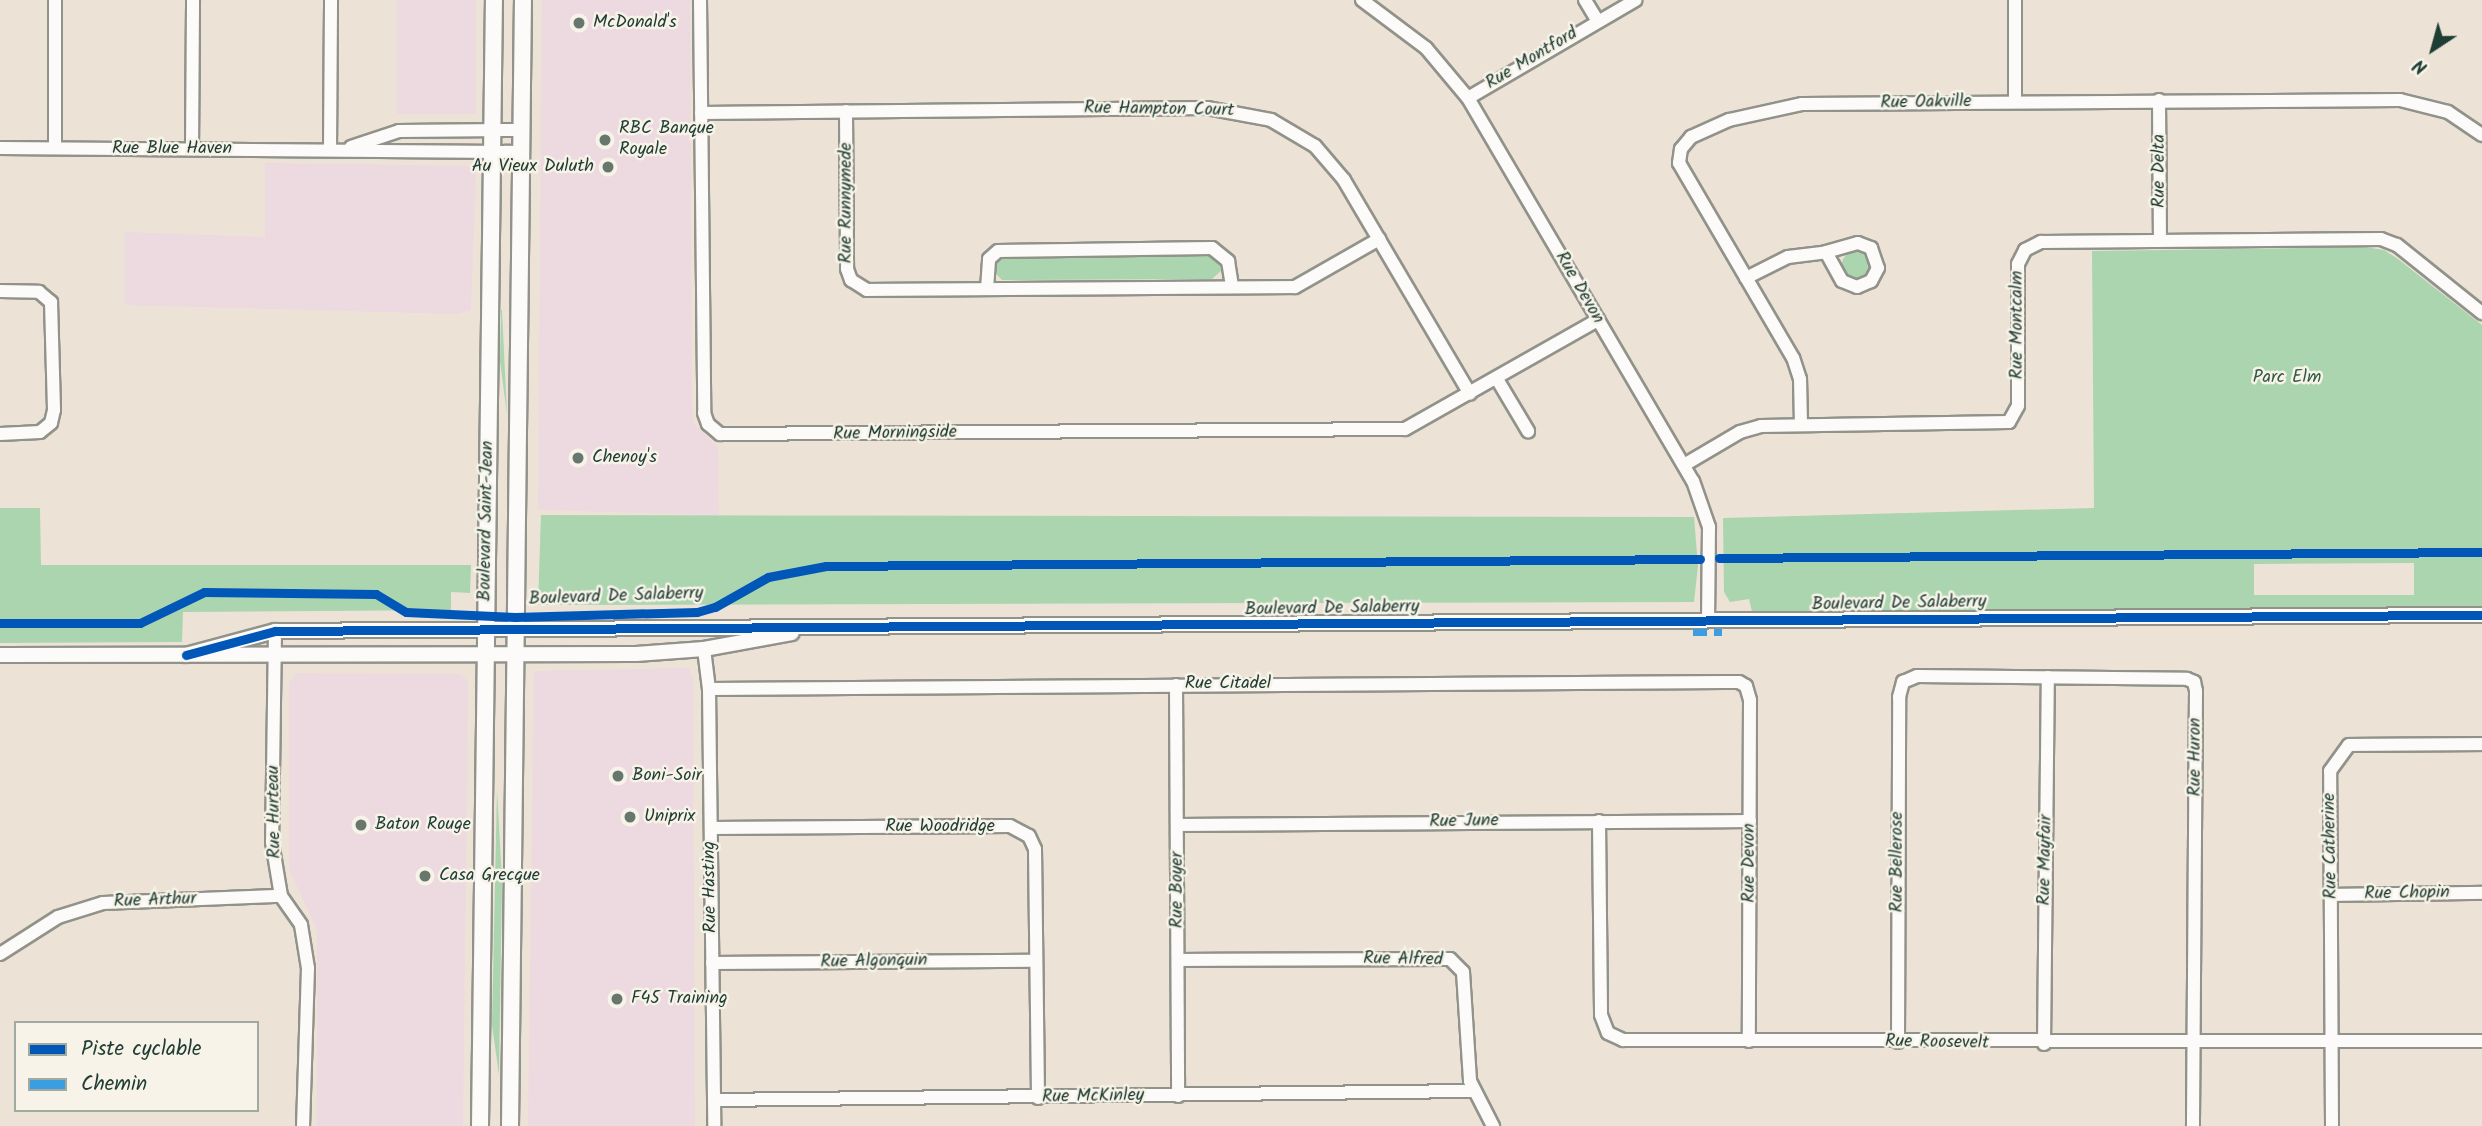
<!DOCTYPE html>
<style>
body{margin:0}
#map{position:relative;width:2482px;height:1126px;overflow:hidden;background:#ece3d6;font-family:Kalam,sans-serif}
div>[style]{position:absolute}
.built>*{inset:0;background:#edd9e0;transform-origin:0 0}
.green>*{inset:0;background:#abd5ae}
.round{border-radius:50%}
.roads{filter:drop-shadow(2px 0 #91928a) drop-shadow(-2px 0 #91928a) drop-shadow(0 2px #91928a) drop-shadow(0 -2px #91928a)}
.minor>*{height:12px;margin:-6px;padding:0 6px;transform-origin:6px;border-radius:6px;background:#fcfbf9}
.tertiary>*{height:14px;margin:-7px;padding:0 7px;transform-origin:7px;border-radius:7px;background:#fcfbf9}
.secondary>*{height:16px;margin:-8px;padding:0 8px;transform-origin:8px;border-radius:8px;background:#fcfbf9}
.quiet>*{height:7px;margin-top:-3.5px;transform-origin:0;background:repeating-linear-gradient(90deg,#3c9ee2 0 14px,transparent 0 21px)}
.cycleway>*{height:9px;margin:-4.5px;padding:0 4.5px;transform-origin:4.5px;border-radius:4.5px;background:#0057b8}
.dots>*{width:19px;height:19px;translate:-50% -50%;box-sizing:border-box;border:4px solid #f7f3e8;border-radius:50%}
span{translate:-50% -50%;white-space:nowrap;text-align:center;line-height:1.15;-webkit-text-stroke:5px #f7f3e8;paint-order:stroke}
.poi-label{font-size:18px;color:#1f3d34}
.left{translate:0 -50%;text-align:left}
.right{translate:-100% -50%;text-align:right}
.street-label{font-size:18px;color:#1f3d34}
.park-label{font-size:18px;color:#305946}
.legend{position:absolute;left:14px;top:1021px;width:245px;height:91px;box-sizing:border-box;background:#f7f3e8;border:2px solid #a1aaa0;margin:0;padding:9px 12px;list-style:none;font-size:21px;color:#1f3d34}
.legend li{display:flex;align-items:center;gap:14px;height:35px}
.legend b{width:35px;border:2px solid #a1aaa0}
.north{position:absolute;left:2398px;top:14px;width:70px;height:70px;-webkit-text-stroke:5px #f7f3e8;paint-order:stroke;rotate:216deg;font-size:19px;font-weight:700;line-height:28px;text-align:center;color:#1f3d34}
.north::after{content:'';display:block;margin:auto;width:24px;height:32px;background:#1f3d34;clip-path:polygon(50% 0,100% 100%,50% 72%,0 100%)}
</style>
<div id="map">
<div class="built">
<i style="left:397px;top:0;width:79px;height:114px"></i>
<i style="clip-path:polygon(542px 0,690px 0,692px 408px,694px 424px,718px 447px,719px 515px,538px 510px)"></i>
<i style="clip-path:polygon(265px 163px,476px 166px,471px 310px,458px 314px,125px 305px,125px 232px,265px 237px)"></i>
<i style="clip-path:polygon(689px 668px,693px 680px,695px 1126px,528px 1126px,534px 671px)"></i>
<i style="clip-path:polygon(297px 673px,460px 674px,468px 681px,463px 1126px,317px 1126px,317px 930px,289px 869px,289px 683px)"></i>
</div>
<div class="green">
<i style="clip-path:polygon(evenodd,2365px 247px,2384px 250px,2398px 259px,2482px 325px,2482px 607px,1752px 612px,1749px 599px,1730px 602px,1724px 592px,1723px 518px,2094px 508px,2092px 251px,2365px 247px,2414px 563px,2414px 595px,2254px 595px,2254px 564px,2414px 563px)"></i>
<i class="round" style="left:1842px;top:251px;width:28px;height:28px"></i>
<i style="clip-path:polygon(1214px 256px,1222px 270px,1212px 279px,1002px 280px,994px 272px,995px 264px,1004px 258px)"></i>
<i style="clip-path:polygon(501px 310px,502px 310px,507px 415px,500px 361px)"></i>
<i style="clip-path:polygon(0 508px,40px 508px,41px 565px,471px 565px,470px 593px,451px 592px,451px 610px,183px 612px,182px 642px,0 643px)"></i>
<i style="clip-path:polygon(541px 515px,1694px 517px,1698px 566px,1694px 602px,538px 605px)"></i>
<i style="clip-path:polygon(497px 790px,502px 880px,499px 1075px,492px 1025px)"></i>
</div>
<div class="roads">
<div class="minor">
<i style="left:700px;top:0;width:413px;rotate:89.4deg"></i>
<i style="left:704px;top:413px;width:12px;rotate:70deg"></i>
<i style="left:708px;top:424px;width:16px;rotate:40deg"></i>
<i style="left:720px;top:434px;width:685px;rotate:-0.42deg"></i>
<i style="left:1405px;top:429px;width:222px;rotate:-29.5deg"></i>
<i style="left:1362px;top:0;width:80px;rotate:36.9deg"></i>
<i style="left:1426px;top:48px;width:65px;rotate:50deg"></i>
<i style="left:1468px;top:98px;width:444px;rotate:59.6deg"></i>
<i style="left:1693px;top:481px;width:49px;rotate:70.8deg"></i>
<i style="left:1709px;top:527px;width:94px;rotate:90.6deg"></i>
<i style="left:1585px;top:0;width:23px;rotate:59deg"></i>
<i style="left:2015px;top:0;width:101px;rotate:90deg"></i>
<i style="left:1468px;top:98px;width:194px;rotate:-30.3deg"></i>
<i style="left:2159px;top:100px;width:141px;rotate:89.6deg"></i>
<i style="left:846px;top:111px;width:158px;rotate:89.6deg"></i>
<i style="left:847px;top:269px;width:12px;rotate:70deg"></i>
<i style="left:851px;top:280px;width:19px;rotate:32deg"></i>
<i style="left:867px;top:290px;width:428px;rotate:-0.4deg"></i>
<i style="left:1295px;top:287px;width:97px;rotate:-29.7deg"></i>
<i style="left:701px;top:113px;width:506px;rotate:-0.57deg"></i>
<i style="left:1207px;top:108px;width:65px;rotate:10.6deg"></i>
<i style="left:1271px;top:120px;width:51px;rotate:30.6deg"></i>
<i style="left:1315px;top:146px;width:45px;rotate:49.5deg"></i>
<i style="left:1344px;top:180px;width:248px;rotate:59.5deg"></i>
<i style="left:351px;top:147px;width:51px;rotate:-18.4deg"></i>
<i style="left:399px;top:131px;width:122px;rotate:-0.5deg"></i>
<i style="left:0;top:148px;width:521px;rotate:0.44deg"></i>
<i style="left:55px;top:148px;width:148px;rotate:-90deg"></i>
<i style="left:192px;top:149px;width:149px;rotate:-89.6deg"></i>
<i style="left:330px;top:149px;width:149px;rotate:-89.6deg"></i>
<i style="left:1858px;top:243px;width:14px;rotate:21deg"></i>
<i style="left:1871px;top:248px;width:21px;rotate:71deg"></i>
<i style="left:1878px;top:268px;width:15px;rotate:118deg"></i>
<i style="left:1871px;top:281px;width:15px;rotate:157deg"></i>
<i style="left:1857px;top:287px;width:16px;rotate:-158deg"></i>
<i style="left:1842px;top:281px;width:33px;rotate:-119deg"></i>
<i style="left:1826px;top:252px;width:33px;rotate:-16deg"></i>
<i style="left:1746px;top:278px;width:47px;rotate:-26.6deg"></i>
<i style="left:1788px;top:257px;width:38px;rotate:-7deg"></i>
<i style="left:987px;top:289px;width:30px;rotate:-86deg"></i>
<i style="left:989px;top:259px;width:12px;rotate:-42deg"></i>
<i style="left:998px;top:251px;width:214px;rotate:-0.8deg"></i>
<i style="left:1212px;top:248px;width:21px;rotate:39deg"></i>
<i style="left:1228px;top:261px;width:26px;rotate:81deg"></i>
<i style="left:0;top:291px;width:39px;rotate:1deg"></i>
<i style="left:39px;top:292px;width:16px;rotate:40deg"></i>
<i style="left:51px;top:302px;width:108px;rotate:88.4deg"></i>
<i style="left:54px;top:410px;width:13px;rotate:103deg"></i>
<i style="left:51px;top:423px;width:14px;rotate:141deg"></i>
<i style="left:40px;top:432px;width:40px;rotate:177.1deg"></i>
<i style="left:1497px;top:379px;width:61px;rotate:59.2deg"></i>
<i style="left:1801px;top:425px;width:46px;rotate:-91.2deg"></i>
<i style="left:1800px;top:379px;width:22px;rotate:-108deg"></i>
<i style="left:1793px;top:358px;width:226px;rotate:-120.3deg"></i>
<i style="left:1679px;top:163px;width:14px;rotate:-82deg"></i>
<i style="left:1681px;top:149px;width:16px;rotate:-50deg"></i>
<i style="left:1691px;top:137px;width:42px;rotate:-24.1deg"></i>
<i style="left:1729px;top:120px;width:75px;rotate:-12.4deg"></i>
<i style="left:1802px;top:104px;width:598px;rotate:-0.38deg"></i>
<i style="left:2400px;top:100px;width:49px;rotate:14deg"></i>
<i style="left:2448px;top:112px;width:41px;rotate:34.1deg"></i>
<i style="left:1684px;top:465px;width:65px;rotate:-30.5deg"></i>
<i style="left:1740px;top:432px;width:22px;rotate:-16deg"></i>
<i style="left:1761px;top:426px;width:248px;rotate:-0.9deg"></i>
<i style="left:2009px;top:422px;width:18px;rotate:-61deg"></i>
<i style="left:2018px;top:406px;width:142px;rotate:-90deg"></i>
<i style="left:2018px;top:264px;width:16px;rotate:-63deg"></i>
<i style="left:2025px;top:250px;width:18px;rotate:-27deg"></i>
<i style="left:2041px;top:242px;width:340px;rotate:-0.5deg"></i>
<i style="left:2381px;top:239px;width:17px;rotate:21deg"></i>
<i style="left:2397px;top:245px;width:109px;rotate:38.7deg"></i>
<i style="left:275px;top:631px;width:211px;rotate:90.8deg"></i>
<i style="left:272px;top:842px;width:55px;rotate:80.5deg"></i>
<i style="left:281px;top:896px;width:35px;rotate:55deg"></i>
<i style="left:301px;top:925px;width:44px;rotate:80.8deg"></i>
<i style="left:308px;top:968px;width:158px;rotate:91.8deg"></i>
<i style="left:704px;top:649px;width:40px;rotate:82.9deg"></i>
<i style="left:709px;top:689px;width:437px;rotate:89.3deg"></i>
<i style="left:1176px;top:685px;width:411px;rotate:89.7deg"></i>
<i style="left:709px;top:689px;width:1030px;rotate:-0.39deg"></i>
<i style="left:1739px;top:682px;width:8px;rotate:30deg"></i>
<i style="left:1746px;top:686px;width:15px;rotate:74deg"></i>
<i style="left:1750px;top:700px;width:341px;rotate:90.2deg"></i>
<i style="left:1599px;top:821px;width:194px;rotate:89.4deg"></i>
<i style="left:1601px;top:1015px;width:19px;rotate:69deg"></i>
<i style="left:1608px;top:1033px;width:17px;rotate:25deg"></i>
<i style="left:1623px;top:1040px;width:859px;rotate:0.07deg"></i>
<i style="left:1177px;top:825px;width:573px;rotate:-0.4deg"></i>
<i style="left:711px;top:828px;width:299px;rotate:-0.4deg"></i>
<i style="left:1010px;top:826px;width:21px;rotate:28deg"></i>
<i style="left:1029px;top:836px;width:14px;rotate:65deg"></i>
<i style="left:1035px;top:849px;width:249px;rotate:89.3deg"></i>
<i style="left:2332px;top:895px;width:150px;rotate:-0.8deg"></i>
<i style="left:0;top:954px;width:69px;rotate:-32.5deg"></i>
<i style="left:58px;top:917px;width:47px;rotate:-17.3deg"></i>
<i style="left:103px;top:903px;width:178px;rotate:-2.3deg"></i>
<i style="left:1178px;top:960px;width:272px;rotate:-0.2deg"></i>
<i style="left:1450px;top:959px;width:18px;rotate:45deg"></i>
<i style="left:1463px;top:972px;width:109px;rotate:86.3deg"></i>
<i style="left:1470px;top:1081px;width:51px;rotate:62.9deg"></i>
<i style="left:712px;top:963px;width:324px;rotate:-0.4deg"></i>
<i style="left:1898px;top:1042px;width:345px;rotate:-89.8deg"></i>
<i style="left:1899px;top:697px;width:16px;rotate:-75deg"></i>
<i style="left:1903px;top:682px;width:15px;rotate:-23deg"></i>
<i style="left:1917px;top:676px;width:270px;rotate:0.6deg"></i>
<i style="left:2187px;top:679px;width:8px;rotate:23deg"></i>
<i style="left:2194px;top:682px;width:9px;rotate:77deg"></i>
<i style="left:2196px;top:691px;width:435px;rotate:90.4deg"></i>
<i style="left:2044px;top:1044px;width:367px;rotate:-89.4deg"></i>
<i style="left:714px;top:1100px;width:759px;rotate:-0.68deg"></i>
<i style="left:2332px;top:1126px;width:355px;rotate:-90.3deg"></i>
<i style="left:2330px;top:771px;width:32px;rotate:-54deg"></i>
<i style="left:2349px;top:745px;width:133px;rotate:-0.4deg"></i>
</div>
<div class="tertiary">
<i style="left:0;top:655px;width:636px;rotate:-0.09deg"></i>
<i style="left:636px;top:654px;width:68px;rotate:-4.2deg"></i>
<i style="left:704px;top:649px;width:89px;rotate:-10.3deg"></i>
<i style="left:186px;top:655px;width:92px;rotate:-15.1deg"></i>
<i style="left:275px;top:631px;width:2207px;rotate:-0.42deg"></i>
</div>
<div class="secondary">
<i style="left:480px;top:1126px;width:1126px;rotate:-89.29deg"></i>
<i style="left:510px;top:1126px;width:1126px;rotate:-89.34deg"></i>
</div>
</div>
<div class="quiet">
<i style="left:1693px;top:632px;width:29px"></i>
</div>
<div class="cycleway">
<i style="left:1719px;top:558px;width:763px;rotate:-0.45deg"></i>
<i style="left:0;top:623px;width:140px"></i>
<i style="left:140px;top:623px;width:71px;rotate:-25.8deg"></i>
<i style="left:204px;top:592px;width:172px;rotate:0.7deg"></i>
<i style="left:376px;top:594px;width:35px;rotate:31deg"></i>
<i style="left:406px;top:612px;width:109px;rotate:2.6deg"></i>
<i style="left:515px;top:617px;width:182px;rotate:-1.6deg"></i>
<i style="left:697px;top:612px;width:19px;rotate:-16deg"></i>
<i style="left:715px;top:607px;width:61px;rotate:-29.5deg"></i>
<i style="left:768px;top:577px;width:59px;rotate:-10.7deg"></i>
<i style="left:826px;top:566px;width:874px;rotate:-0.46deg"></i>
<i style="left:186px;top:655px;width:92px;rotate:-15.1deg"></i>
<i style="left:275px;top:631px;width:2207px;rotate:-0.42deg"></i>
</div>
<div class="dots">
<i style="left:579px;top:23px;background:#67776d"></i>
<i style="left:605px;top:140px;background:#67776d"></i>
<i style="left:608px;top:167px;background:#67776d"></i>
<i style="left:578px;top:458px;background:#67776d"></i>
<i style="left:618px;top:776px;background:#67776d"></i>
<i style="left:630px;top:817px;background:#67776d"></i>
<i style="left:361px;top:825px;background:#67776d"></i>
<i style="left:425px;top:876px;background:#67776d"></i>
<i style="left:617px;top:999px;background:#67776d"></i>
</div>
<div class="poi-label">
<span class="left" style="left:593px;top:23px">McDonald's</span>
<span class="left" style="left:619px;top:140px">RBC Banque<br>Royale</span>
<span class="right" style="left:594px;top:167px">Au Vieux Duluth</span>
<span class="left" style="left:592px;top:458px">Chenoy's</span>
<span class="left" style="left:632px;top:776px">Boni-Soir</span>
<span class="left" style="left:644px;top:817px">Uniprix</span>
<span class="left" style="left:375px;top:825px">Baton Rouge</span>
<span class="left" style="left:439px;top:876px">Casa Grecque</span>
<span class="left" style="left:631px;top:999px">F45 Training</span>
</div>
<div class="street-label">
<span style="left:1532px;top:59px;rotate:-31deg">Rue Montford</span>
<span style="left:1926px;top:103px;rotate:-1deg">Rue Oakville</span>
<span style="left:1159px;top:110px;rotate:1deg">Rue Hampton Court</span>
<span style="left:172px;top:149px">Rue Blue Haven</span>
<span style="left:2160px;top:171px;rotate:-90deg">Rue Delta</span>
<span style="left:847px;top:203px;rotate:-90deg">Rue Runnymede</span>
<span style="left:1579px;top:288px;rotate:60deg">Rue Devon</span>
<span style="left:2018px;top:325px;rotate:-90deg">Rue Montcalm</span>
<span style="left:895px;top:434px;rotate:-1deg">Rue Morningside</span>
<span style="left:487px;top:521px;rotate:-89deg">Boulevard Saint-Jean</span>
<span style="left:616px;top:597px;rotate:-2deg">Boulevard De Salaberry</span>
<span style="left:1899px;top:604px;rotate:-1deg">Boulevard De Salaberry</span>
<span style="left:1332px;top:609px;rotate:-1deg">Boulevard De Salaberry</span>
<span style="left:1228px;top:684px">Rue Citadel</span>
<span style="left:2196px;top:757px;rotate:-90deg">Rue Huron</span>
<span style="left:275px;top:812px;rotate:-91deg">Rue Hurteau</span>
<span style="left:1464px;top:822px;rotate:-1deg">Rue June</span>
<span style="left:940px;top:827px">Rue Woodridge</span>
<span style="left:2331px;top:846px;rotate:-91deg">Rue Catherine</span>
<span style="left:2046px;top:860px;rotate:-89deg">Rue Mayfair</span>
<span style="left:1898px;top:862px;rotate:-90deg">Rue Bellerose</span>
<span style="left:1750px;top:863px;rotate:-90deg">Rue Devon</span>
<span style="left:711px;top:887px;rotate:-91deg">Rue Hasting</span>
<span style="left:1178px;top:890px;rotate:-90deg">Rue Boyer</span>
<span style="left:2407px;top:894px;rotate:-1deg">Rue Chopin</span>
<span style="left:155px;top:901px;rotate:-2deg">Rue Arthur</span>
<span style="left:1403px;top:960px;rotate:1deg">Rue Alfred</span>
<span style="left:874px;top:962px;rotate:-1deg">Rue Algonquin</span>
<span style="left:1937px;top:1043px;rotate:1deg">Rue Roosevelt</span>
<span style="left:1093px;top:1097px;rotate:-1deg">Rue McKinley</span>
</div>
<div class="park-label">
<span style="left:2287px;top:378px">Parc Elm</span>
</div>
<ul class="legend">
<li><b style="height:9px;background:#0057b8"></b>Piste cyclable</li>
<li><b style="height:9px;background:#3c9ee2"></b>Chemin</li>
</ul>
<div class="north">N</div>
</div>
